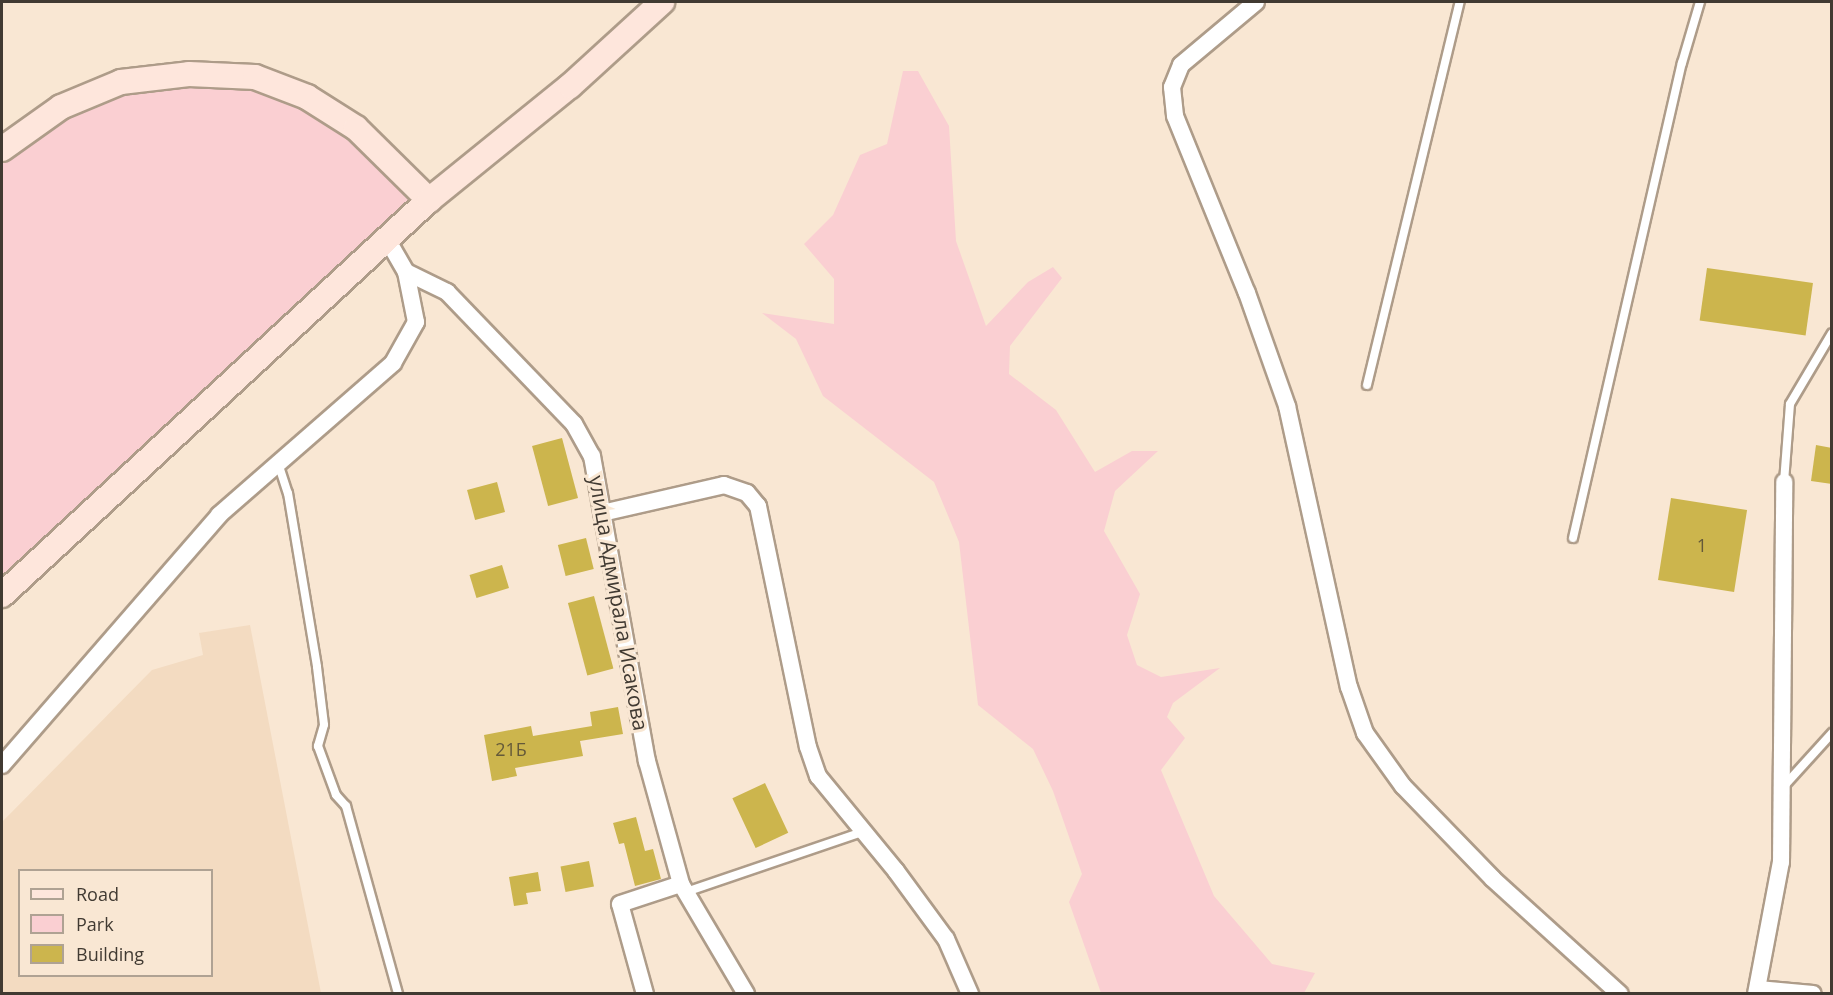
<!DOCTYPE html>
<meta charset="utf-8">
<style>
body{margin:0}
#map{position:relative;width:1833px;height:995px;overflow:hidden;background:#f9e7d3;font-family:"Open Sans",sans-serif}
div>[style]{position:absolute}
.built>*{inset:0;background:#f3dbc1}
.green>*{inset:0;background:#facfd2}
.building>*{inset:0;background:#ccb54d;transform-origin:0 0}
.roads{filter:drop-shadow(2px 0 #ae9c89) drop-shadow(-2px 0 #ae9c89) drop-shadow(0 2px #ae9c89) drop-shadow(0 -2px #ae9c89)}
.lane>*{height:8px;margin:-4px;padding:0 4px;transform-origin:4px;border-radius:4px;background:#fff}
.street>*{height:16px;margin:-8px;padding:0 8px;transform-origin:8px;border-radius:8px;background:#fff}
.secondary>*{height:24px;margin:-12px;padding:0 12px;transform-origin:12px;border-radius:12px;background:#fee6dc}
span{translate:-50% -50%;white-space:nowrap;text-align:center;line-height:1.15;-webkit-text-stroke:6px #f9e7d3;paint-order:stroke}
.number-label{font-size:18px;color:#645939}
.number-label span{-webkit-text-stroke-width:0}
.street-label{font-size:21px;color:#413a32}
.frame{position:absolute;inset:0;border:3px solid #413a32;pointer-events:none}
.legend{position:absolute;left:18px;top:869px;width:195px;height:108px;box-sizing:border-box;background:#f9e7d3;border:2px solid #afa293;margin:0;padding:8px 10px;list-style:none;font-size:18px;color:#413a32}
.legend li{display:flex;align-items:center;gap:12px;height:30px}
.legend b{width:30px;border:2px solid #afa293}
</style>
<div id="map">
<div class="built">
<i style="clip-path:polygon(evenodd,250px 625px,321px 993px,2px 993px,2px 822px,152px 670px,203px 655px,199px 633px,250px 625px,20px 870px,212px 870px,212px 976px,20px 976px,20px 870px)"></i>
</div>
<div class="green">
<i style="clip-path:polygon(903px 71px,918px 71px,949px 126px,956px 241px,986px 326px,1028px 282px,1053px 267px,1062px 278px,1010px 346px,1009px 374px,1056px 410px,1095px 472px,1132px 451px,1158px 451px,1115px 491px,1104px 531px,1140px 594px,1127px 635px,1137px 665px,1161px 677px,1220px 668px,1173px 703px,1167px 717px,1185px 738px,1161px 770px,1214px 896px,1272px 964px,1315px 973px,1304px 993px,1101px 993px,1069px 902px,1082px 874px,1053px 791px,1033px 749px,978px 705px,959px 542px,934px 482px,823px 396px,796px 339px,762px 313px,834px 324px,834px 279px,804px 244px,833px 215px,860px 155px,887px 144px)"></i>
<i style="clip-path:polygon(257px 82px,306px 101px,422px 199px,2px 588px,2px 161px,69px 111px,127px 87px)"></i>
</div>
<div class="building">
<i style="left:1707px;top:268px;width:107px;height:53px;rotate:8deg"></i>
<i style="left:562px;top:438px;width:62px;height:31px;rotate:75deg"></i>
<i style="clip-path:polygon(1816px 445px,1832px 448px,1832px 484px,1811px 481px)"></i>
<i style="left:497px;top:482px;width:31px;height:31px;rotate:75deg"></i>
<i style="left:1671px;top:498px;width:77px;height:83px;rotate:9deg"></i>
<i style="left:586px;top:538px;width:32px;height:29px;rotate:76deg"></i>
<i style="left:502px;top:565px;width:24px;height:34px;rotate:73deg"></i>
<i style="left:594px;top:596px;width:75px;height:27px;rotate:75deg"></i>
<i style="clip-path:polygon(618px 707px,623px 734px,580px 741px,583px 756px,515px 768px,517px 776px,492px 781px,484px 735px,531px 726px,533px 736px,592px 726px,590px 712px)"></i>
<i style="left:765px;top:783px;width:55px;height:36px;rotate:65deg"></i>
<i style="clip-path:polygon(636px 817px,645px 851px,653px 849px,661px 879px,635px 886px,624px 843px,619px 844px,613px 823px)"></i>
<i style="left:589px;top:861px;width:26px;height:29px;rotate:79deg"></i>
<i style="clip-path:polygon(538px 872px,541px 891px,526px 893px,528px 904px,514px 906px,509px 877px)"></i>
</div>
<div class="roads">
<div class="lane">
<i style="left:1367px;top:385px;width:394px;rotate:-76.4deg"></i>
<i style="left:278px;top:463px;width:32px;rotate:72deg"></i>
<i style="left:288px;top:493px;width:176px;rotate:80.5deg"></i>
<i style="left:317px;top:667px;width:58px;rotate:83.1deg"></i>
<i style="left:324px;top:725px;width:22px;rotate:106deg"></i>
<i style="left:318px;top:746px;width:52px;rotate:69.8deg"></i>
<i style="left:336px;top:795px;width:15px;rotate:48deg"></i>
<i style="left:346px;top:806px;width:195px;rotate:74.5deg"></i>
<i style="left:1784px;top:482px;width:78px;rotate:-85.6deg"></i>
<i style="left:1790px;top:404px;width:82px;rotate:-59.4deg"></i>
<i style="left:1573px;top:538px;width:487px;rotate:-77.1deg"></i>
<i style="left:1682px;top:63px;width:64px;rotate:-73.6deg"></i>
<i style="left:1784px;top:786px;width:72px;rotate:-47.8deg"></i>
<i style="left:686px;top:892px;width:186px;rotate:-18.8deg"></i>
</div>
<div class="street">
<i style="left:1256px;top:2px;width:98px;rotate:140deg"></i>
<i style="left:1181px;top:65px;width:24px;rotate:112deg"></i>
<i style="left:1172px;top:87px;width:29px;rotate:84deg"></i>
<i style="left:1175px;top:116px;width:191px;rotate:67.9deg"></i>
<i style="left:1247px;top:293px;width:120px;rotate:70.5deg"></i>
<i style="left:1287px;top:406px;width:288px;rotate:77.6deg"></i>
<i style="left:1349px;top:687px;width:49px;rotate:70.8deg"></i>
<i style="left:1365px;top:733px;width:65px;rotate:54.4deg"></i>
<i style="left:1403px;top:786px;width:129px;rotate:45.9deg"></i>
<i style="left:1493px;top:879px;width:171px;rotate:42.2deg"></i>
<i style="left:406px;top:272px;width:46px;rotate:26deg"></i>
<i style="left:447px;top:292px;width:183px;rotate:46.1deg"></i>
<i style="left:574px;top:424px;width:37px;rotate:61deg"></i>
<i style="left:592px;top:456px;width:310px;rotate:79.8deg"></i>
<i style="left:647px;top:761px;width:128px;rotate:74.5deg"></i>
<i style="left:681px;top:884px;width:128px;rotate:59.4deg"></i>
<i style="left:602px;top:513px;width:125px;rotate:-12.9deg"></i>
<i style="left:724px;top:485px;width:24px;rotate:19deg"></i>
<i style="left:747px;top:493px;width:17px;rotate:50deg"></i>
<i style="left:758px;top:506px;width:246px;rotate:78.3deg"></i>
<i style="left:808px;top:747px;width:31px;rotate:71deg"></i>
<i style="left:818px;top:776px;width:123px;rotate:50.6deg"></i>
<i style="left:896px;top:871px;width:84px;rotate:53.7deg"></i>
<i style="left:946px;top:939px;width:60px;rotate:66.4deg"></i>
<i style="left:2px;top:765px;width:331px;rotate:-49deg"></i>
<i style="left:219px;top:515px;width:231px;rotate:-41.1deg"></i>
<i style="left:393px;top:363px;width:47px;rotate:-60.7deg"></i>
<i style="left:416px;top:322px;width:51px;rotate:-101.3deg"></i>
<i style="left:406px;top:272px;width:38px;rotate:-120deg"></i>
<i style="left:1758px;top:989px;width:55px;rotate:5.2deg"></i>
<i style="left:645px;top:994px;width:93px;rotate:-105.5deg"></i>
<i style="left:620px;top:904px;width:64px;rotate:-18.2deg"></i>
<i style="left:1756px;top:994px;width:134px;rotate:-79.3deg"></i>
<i style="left:1781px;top:862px;width:380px;rotate:-89.5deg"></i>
</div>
<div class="secondary">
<i style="left:2px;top:149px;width:72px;rotate:-35.4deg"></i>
<i style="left:61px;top:107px;width:65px;rotate:-22.6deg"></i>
<i style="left:121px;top:82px;width:68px;rotate:-6.7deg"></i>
<i style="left:189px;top:74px;width:66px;rotate:2.6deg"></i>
<i style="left:255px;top:77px;width:56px;rotate:21deg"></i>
<i style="left:307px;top:97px;width:58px;rotate:32.3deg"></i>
<i style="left:356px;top:128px;width:103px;rotate:44.6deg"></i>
<i style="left:2px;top:595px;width:582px;rotate:-42.77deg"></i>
<i style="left:429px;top:200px;width:181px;rotate:-39deg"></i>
<i style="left:570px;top:86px;width:125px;rotate:-42.4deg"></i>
</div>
</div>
<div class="number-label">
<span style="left:1702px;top:545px">1</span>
<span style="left:511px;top:749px">21Б</span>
</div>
<div class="street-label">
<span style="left:619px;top:603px;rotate:80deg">улица Адмирала Исакова</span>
</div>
<div class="frame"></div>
<ul class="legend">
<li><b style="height:8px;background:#fee6dc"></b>Road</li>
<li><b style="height:16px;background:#facfd2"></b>Park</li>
<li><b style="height:16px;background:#ccb54d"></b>Building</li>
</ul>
</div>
